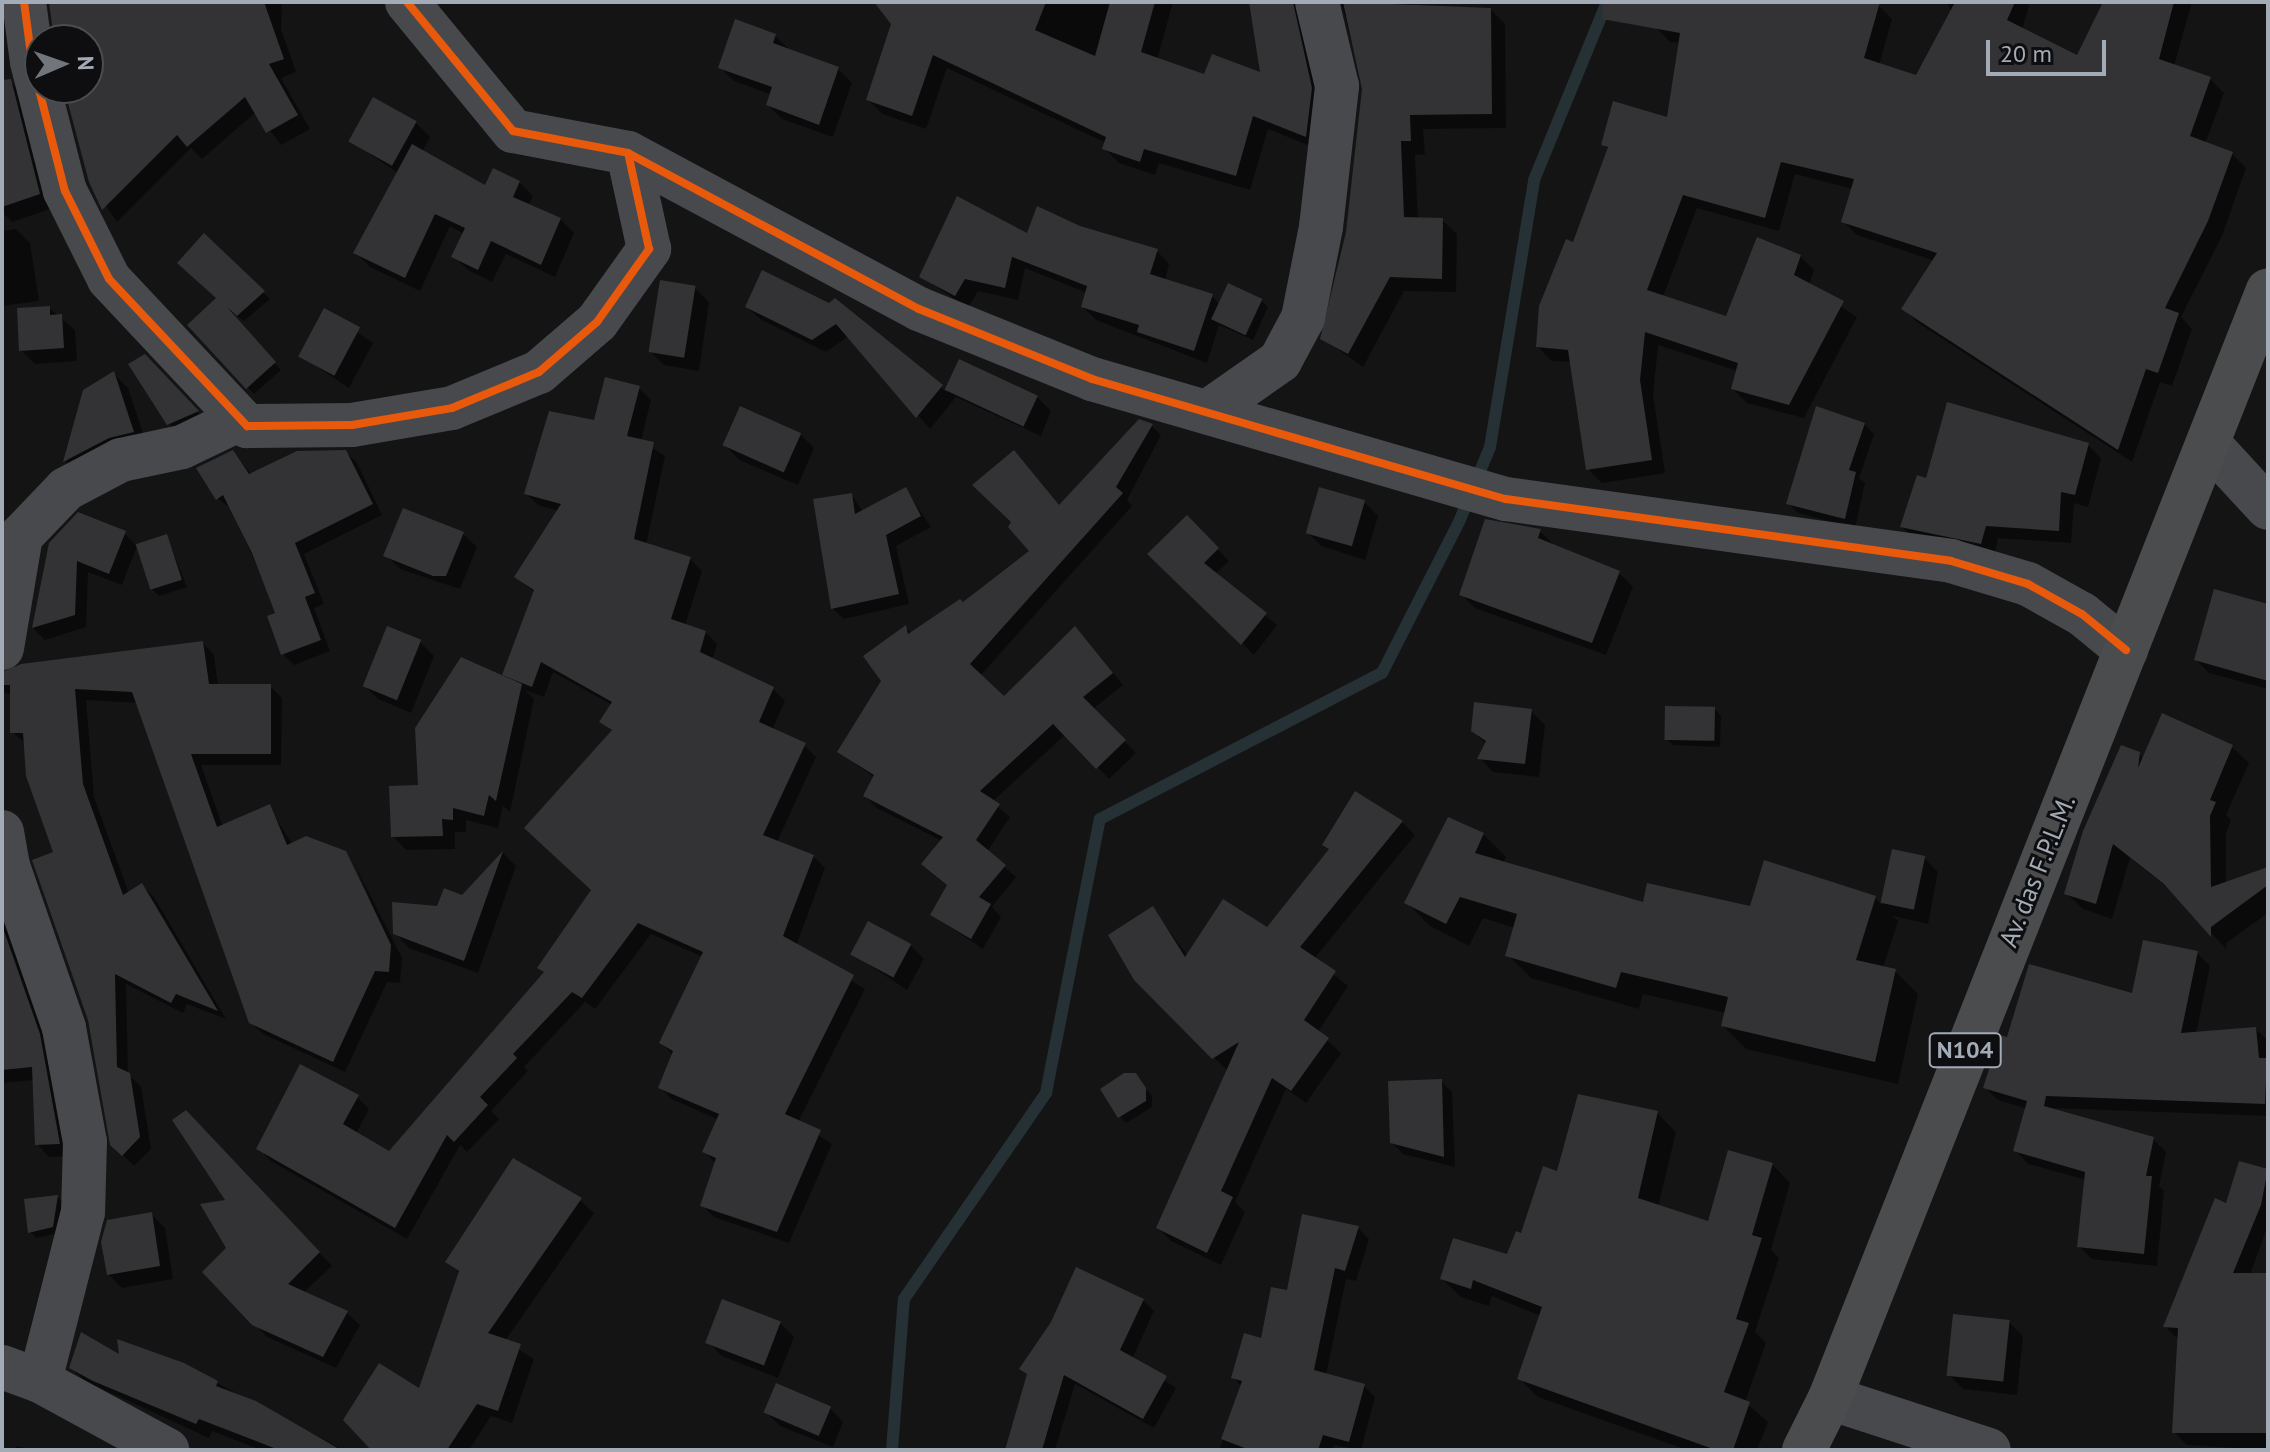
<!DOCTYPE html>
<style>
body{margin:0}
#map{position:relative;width:2270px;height:1452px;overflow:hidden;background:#141414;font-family:"PT Sans",sans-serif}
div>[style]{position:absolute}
.shadow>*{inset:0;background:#0007}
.stream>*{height:12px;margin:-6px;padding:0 6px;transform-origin:6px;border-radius:6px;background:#263136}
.building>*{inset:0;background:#333335;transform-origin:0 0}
.street>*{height:44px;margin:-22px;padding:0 22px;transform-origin:22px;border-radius:22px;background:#47494d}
.primary>*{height:44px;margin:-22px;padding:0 22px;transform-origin:22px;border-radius:22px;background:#4a4c4e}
.cycleway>*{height:8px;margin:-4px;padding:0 4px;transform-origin:4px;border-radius:4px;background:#e8590c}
span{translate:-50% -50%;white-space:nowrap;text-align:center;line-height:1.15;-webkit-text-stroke:6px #0e0e10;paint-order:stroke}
.shield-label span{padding:2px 6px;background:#0e0e10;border:2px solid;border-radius:6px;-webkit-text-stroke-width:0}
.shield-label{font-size:24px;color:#a3abb6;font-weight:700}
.street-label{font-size:26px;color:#a3abb6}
.frame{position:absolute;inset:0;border:4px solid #a3abb6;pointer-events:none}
.north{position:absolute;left:24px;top:24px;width:80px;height:80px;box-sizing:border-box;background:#0e0e10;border:2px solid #4a4d52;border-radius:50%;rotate:88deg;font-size:22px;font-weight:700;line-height:32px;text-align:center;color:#a3abb6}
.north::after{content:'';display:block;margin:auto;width:28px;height:36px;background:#71767d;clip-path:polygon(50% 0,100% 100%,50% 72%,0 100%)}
.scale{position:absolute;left:1986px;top:40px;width:120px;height:36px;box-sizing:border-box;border:4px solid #a3abb6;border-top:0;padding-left:10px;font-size:24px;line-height:28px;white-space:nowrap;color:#a3abb6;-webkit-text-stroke:6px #0e0e10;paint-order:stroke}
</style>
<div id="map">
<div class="shadow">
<i style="clip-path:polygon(51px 2px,282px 2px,281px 29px,296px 72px,281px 78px,310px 129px,281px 145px,256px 112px,202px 159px,191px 148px,117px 222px,90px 182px,67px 88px,88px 88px,88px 40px,56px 40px)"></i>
<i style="clip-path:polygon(876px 2px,1173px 2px,1157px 60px,1205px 76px,1263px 76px,1252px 2px,1315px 2px,1325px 103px,1320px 150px,1268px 129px,1250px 190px,1159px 163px,1155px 175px,1119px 163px,1104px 148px,1106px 143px,947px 68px,926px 129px,882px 114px,868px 99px,894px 24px)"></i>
<i style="clip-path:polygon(1341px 2px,1413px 2px,1413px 10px,1491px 10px,1505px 24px,1506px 128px,1423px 129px,1425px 154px,1415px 155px,1418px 220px,1442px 220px,1457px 234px,1456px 292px,1404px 291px,1363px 367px,1322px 338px,1348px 232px,1364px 89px)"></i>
<i style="clip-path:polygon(1660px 2px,1878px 5px,1892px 19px,1879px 65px,1916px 78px,1952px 12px,1946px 2px,2030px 2px,2022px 30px,2078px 58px,2106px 2px,2192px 2px,2174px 66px,2210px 79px,2224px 93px,2205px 144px,2232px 154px,2246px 168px,2222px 236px,2181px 317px,2192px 329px,2172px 386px,2160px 382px,2132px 462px,1918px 323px,1904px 309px,1935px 261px,1857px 235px,1843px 221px,1853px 189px,1795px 174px,1779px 231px,1697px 208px,1663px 297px,1727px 319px,1800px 256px,1814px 270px,1809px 285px,1857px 317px,1804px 418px,1747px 403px,1733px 389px,1738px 371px,1658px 345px,1653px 395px,1665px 473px,1602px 483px,1588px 469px,1572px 362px,1552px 361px,1538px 347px,1609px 150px,1603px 144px,1668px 119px,1681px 43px,1670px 42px,1656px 27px)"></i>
<i style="clip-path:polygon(775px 36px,789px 49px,838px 69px,852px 83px,833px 137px,782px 119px,768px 105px,772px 95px,734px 81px,720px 67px)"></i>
<i style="clip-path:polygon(10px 81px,24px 96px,53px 208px,12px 222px,2px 212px,2px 82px)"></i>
<i style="clip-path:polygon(416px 123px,430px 137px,422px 152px,486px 188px,519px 182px,533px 196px,528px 206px,560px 219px,574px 233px,555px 277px,506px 254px,492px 282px,468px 270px,454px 257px,464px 234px,450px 226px,420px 291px,370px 267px,356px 253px,398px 173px,352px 142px)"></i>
<i style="clip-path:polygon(1080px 228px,1157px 251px,1169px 264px,1165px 281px,1212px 296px,1220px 305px,1261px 300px,1268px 307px,1253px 340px,1219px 325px,1207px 363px,1096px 320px,1083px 307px,1087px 293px,1025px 268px,1018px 300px,978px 291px,968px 308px,922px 277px,1028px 236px)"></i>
<i style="clip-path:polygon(16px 229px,30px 243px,39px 301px,2px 306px,2px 231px)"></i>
<i style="clip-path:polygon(204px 236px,270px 299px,244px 321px,227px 309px,281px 370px,254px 394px,189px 325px,219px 298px)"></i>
<i style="clip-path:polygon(695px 288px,709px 302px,699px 371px,664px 365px,650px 351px)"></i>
<i style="clip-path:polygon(835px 301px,947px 392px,960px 362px,1037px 397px,1051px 411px,1041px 436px,956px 397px,930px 429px,849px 336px,826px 352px,760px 319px,747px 307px,830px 306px)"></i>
<i style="clip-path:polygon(49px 308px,75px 330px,77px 361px,35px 364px,21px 350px)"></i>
<i style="clip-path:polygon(325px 311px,373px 343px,349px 388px,301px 356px)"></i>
<i style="clip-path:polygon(144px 356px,203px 418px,175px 430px,169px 423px)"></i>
<i style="clip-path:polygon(114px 374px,128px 388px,147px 445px,79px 475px,66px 462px,84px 391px)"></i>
<i style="clip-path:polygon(639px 388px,651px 400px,641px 441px,665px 456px,646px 545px,690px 559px,702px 571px,685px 626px,705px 632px,717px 644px,712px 660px,773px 689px,785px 701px,772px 730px,804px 745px,816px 757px,777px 842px,813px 856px,825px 868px,796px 946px,865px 989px,798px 1122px,832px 1144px,789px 1243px,714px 1217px,702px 1205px,716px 1164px,705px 1152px,719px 1120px,672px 1099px,660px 1087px,673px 1055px,661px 1043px,703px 957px,651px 934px,595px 1009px,585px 1002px,524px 1067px,528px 1071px,491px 1111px,499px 1119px,467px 1152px,460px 1145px,407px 1239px,271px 1161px,259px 1149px,357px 1097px,369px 1109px,356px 1134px,390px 1154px,546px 974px,594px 891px,613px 732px,602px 721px,612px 705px,553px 672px,544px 697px,525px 690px,534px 699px,510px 812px,503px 806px,498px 828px,466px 820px,466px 832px,455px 832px,455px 849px,406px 850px,393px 836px,420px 787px,510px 681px,504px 674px,535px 593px,516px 577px,559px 511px,538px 505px,526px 493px,596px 422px)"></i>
<i style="clip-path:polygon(1150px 424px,1161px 435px,1127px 500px,1132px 506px,980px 676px,1004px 699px,1086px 640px,1123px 685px,1093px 709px,1136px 753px,1109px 779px,1066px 734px,992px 802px,1010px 817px,987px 852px,1016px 877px,992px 907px,1001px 917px,983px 949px,932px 915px,948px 886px,935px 875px,942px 841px,877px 808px,865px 796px,875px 778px,839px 752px,884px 681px,906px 628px,913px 634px,963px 604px,1032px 552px,1060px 507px)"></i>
<i style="clip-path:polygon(1864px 424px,1874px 434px,1859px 478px,1865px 483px,1855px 528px,1798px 513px,1788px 503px)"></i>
<i style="clip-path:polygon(800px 434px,814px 448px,798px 485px,739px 460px,726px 446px)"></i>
<i style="clip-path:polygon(2088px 445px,2101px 458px,2088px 507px,2074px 503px,2071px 543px,1998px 538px,1994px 556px,1915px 540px,1902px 527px,1927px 480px)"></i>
<i style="clip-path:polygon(346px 452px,357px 463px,382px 515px,304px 554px,324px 604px,314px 608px,330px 651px,294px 665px,283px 654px,278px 614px,231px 508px,218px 499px,198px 469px,233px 453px,252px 475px)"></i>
<i style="clip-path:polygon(906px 490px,931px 527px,896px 546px,909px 604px,844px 619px,833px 609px,852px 495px,863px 512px)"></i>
<i style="clip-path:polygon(1364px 502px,1378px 516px,1365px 560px,1321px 546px,1307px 532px)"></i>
<i style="clip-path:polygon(1187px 518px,1229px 561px,1215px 574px,1277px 625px,1254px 655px,1150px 554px)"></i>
<i style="clip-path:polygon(1540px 531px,1554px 545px,1619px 573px,1633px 587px,1606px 655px,1475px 608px,1461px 594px)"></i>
<i style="clip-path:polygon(124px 533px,137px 546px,122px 585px,88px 572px,86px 627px,45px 640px,33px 628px,51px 544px)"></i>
<i style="clip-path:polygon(463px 534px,477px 547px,460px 589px,400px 569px,386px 555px)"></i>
<i style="clip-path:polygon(167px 537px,187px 587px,159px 596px,152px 589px)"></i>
<i style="clip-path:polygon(2268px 606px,2268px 689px,2209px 673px,2196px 660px)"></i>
<i style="clip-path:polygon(420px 642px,434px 656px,411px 713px,378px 699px,364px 685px)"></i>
<i style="clip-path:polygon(203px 643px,214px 655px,218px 686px,270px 686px,282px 698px,281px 765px,201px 765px,223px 827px,269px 807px,292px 844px,345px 853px,394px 955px,353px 861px,402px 958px,400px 983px,387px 982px,345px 1072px,263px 1034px,250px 1022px,138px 703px,86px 700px,94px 797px,129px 894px,142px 886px,154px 897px,226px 1019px,187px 1004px,183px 1013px,126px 984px,128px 1074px,141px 1087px,151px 1149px,134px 1166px,112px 1144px,56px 853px,26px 744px,12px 732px,12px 695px,2px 692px,2px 673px)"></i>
<i style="clip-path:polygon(1715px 709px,1721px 716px,1720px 747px,1673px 745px,1666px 739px)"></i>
<i style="clip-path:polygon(1531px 711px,1545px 725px,1539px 777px,1493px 772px,1480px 758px,1486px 744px,1473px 731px)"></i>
<i style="clip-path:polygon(2163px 716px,2232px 747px,2249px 763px,2226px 815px,2231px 820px,2226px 833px,2226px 884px,2268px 869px,2268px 913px,2226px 943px,2226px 949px,2177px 895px,2130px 858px,2112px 919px,2083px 909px,2066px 893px,2139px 754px,2144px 759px)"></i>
<i style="clip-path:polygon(1402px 822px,1415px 835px,1314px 959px,1348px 986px,1318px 1032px,1341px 1053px,1306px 1103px,1286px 1089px,1235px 1202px,1245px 1212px,1221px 1265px,1171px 1241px,1158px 1228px,1228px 1071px,1135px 979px,1153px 909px,1188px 956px,1267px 930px)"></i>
<i style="clip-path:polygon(1483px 834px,1506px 857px,1503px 863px,1644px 904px,1751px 909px,1875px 898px,1882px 905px,1894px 851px,1924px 858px,1938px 872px,1928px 924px,1893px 916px,1898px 921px,1883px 968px,1895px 971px,1918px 994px,1898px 1084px,1746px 1049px,1723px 1026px,1726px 1013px,1643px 994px,1639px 1009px,1531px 978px,1508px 955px,1515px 928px,1483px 918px,1469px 946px,1430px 926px,1407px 903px)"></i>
<i style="clip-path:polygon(503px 853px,516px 866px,478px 973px,409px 948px,395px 933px,462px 897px)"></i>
<i style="clip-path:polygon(2px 908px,51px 1049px,71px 1156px,49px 1157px,37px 1144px,34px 1080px,2px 1083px)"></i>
<i style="clip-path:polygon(910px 945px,924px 959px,907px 990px,853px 954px)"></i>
<i style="clip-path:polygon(2197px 953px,2210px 966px,2196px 1034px,2256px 1029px,2268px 1041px,2268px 1116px,2051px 1108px,2153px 1139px,2166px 1152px,2159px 1186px,2164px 1191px,2157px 1266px,2092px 1259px,2079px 1246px,2087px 1180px,2028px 1164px,2015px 1150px,2027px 1109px,1998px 1100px,1985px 1087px,2008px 1040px,2134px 995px)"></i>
<i style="clip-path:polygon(1135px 1075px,1152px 1096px,1152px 1107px,1126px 1123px,1120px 1117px)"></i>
<i style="clip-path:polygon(1441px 1081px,1452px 1092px,1455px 1167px,1403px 1154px,1392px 1143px)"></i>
<i style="clip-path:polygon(1657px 1113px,1676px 1132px,1658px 1207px,1709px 1223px,1772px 1164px,1790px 1183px,1771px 1250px,1779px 1258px,1755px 1332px,1766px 1343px,1745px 1402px,1768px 1422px,1757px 1450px,1687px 1450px,1538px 1397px,1519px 1378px,1541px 1316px,1492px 1296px,1489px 1306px,1461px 1297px,1442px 1279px,1508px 1257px,1558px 1173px)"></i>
<i style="clip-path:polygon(198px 1125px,332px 1266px,303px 1293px,347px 1313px,360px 1325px,336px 1368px,267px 1337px,205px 1272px,229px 1249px,229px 1201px)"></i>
<i style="clip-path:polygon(2240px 1164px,2268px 1172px,2268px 1225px,2250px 1275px,2268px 1275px,2268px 1450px,2187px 1445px,2174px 1432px,2179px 1340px,2166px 1327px,2228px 1206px)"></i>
<i style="clip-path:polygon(58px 1197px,64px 1203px,59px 1233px,36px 1238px,30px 1232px,26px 1201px)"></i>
<i style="clip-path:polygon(580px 1200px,594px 1213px,505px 1341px,534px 1359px,512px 1423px,491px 1416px,469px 1450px,374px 1450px,420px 1391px,460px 1274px,448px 1261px)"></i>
<i style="clip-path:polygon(151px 1214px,165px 1228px,173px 1279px,122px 1288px,108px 1274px)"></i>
<i style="clip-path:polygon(1358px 1228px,1369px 1239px,1356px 1281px,1346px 1279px,1326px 1375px,1364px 1386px,1375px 1397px,1361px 1450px,1334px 1445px,1333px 1450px,1219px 1450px,1242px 1387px,1233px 1377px,1262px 1340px,1288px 1292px)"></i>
<i style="clip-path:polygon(1143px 1300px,1154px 1311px,1132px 1359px,1176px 1388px,1154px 1428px,1075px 1384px,1055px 1450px,1007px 1450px,1053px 1323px)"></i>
<i style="clip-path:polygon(2009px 1322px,2023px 1336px,2017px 1395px,1963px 1389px,1949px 1375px)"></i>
<i style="clip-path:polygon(780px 1323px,794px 1337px,778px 1378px,722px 1356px,708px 1342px)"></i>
<i style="clip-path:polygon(122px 1358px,217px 1383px,344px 1450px,261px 1450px,212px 1431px,209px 1438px,85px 1381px,71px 1368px)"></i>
<i style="clip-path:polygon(830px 1408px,843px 1422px,833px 1447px,780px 1426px,766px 1412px)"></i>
<i style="clip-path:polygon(16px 1446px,36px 1450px,16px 1450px)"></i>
</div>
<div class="stream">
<i style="left:892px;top:1450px;width:151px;rotate:-85.5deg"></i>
<i style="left:904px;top:1299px;width:250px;rotate:-55.4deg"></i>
<i style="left:1046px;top:1093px;width:279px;rotate:-78.9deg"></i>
<i style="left:1100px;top:819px;width:318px;rotate:-27.4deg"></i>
<i style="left:1382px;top:673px;width:169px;rotate:-63deg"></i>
<i style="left:1459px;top:522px;width:81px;rotate:-67.5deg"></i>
<i style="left:1490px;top:447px;width:271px;rotate:-80.6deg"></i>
<i style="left:1534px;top:180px;width:192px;rotate:-67.7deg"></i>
</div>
<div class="building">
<i style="clip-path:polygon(49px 2px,264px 2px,284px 59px,269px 64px,298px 115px,266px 133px,245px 97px,187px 147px,177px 135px,102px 210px,89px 182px,64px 88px,88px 88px,88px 40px,54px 40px)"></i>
<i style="clip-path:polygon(874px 2px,1046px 2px,1035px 30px,1095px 56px,1110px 2px,1155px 2px,1141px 52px,1204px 74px,1212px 54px,1260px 72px,1249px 2px,1293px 2px,1312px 88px,1306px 137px,1253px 116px,1236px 176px,1144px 149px,1140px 162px,1102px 149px,1106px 137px,933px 55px,912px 116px,866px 100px,891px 24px)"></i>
<i style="clip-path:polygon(1343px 2px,1491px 8px,1492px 114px,1410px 115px,1411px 141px,1401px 141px,1404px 217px,1443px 218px,1442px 279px,1390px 277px,1348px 354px,1320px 339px,1346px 232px,1362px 89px)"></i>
<i style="clip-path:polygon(1603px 2px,1880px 2px,1864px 58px,1916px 75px,1955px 2px,2015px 2px,2007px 20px,2077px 55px,2103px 2px,2174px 2px,2159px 59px,2211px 77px,2190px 136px,2233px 152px,2208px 221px,2165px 308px,2179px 313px,2158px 373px,2146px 369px,2118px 450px,1901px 309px,1937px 253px,1841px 222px,1854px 179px,1781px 162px,1765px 218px,1683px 195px,1647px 290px,1726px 316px,1757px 237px,1801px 255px,1794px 275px,1844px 301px,1789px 405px,1731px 389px,1738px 363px,1645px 332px,1640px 380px,1652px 460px,1586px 470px,1568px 350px,1536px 347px,1539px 306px,1566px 239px,1573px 242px,1608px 147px,1601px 145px,1613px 101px,1667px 117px,1680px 33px,1602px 19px)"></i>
<i style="clip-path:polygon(735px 19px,776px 34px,773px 43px,839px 67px,819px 125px,766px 105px,772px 87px,718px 68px)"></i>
<i style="clip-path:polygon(11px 79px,40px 194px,2px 207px,2px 80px)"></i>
<i style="left:373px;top:97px;width:50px;height:51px;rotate:29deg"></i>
<i style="clip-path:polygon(412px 144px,485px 185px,493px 168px,520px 181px,513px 197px,561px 218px,541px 265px,491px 241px,478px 270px,451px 257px,465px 228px,435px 214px,405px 278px,353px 253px)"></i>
<i style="clip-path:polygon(957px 196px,1027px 233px,1037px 206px,1080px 226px,1158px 249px,1150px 274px,1213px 294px,1194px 351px,1137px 332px,1139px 325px,1081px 307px,1087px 286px,1012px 257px,1005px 288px,965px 279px,955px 296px,919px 277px)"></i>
<i style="clip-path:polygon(204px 233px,265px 291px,237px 316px,227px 307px,276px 362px,246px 389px,187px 325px,216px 298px,177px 263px)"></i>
<i style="clip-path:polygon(762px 270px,829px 303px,835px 298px,943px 385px,916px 418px,836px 324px,812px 340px,745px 307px)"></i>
<i style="left:660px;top:280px;width:36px;height:73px;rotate:9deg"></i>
<i style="left:1228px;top:283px;width:38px;height:40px;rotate:25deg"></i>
<i style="clip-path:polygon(50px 306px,50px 315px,62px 314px,64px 348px,19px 351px,17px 308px)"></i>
<i style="left:324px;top:308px;width:41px;height:55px;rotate:28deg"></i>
<i style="clip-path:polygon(145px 354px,199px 411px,167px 425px,128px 364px)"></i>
<i style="left:959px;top:359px;width:87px;height:34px;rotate:25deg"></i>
<i style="clip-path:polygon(114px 371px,134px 432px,109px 438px,63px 462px,83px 390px)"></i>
<i style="clip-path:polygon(605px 377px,640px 386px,627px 436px,654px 442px,634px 539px,691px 557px,671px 619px,706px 631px,700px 652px,774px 687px,759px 722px,806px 743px,763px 835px,814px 855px,783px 936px,854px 975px,785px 1114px,821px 1130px,777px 1232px,700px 1206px,716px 1158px,702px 1152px,719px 1114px,658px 1088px,673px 1051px,659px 1043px,703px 952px,638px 923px,582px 998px,572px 992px,513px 1054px,517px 1058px,480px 1097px,488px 1105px,454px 1142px,447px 1135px,395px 1228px,256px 1149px,300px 1064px,359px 1095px,343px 1124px,389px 1151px,544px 972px,537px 968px,591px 890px,524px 828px,612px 730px,599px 722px,612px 702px,541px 662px,532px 687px,502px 675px,534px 590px,514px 577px,561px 504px,524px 494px,549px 411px,594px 420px)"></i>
<i style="clip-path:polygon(1947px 402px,2089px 443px,2075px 495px,2061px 492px,2059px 531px,1986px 526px,1981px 544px,1900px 527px,1917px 475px,1926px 478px)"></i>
<i style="left:740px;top:406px;width:67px;height:43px;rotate:24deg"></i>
<i style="clip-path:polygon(1816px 406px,1865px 423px,1849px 470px,1856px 472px,1845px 519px,1786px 504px)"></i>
<i style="clip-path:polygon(1139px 419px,1153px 424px,1116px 487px,1123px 493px,970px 664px,1004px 696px,1075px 626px,1113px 673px,1083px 697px,1126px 740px,1096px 769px,1053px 724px,980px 791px,1000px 804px,976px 840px,1006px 865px,979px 897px,991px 904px,971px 939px,930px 915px,947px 885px,921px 864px,943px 837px,863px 796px,874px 775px,837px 752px,881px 681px,863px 656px,906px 625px,908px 634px,960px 599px,963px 602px,1029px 551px,1008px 527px,1011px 522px,972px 485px,1014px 450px,1059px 505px)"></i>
<i style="clip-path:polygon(233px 450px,249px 474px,297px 451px,346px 450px,373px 504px,295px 543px,315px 593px,305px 597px,321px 640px,281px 655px,267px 616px,275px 613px,252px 553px,223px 495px,216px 500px,196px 468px)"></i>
<i style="clip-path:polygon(906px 487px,921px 516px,886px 535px,899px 594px,831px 609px,813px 499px,852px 493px,855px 514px)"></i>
<i style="left:1319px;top:487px;width:48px;height:48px;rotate:16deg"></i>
<i style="clip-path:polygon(403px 508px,464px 532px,446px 576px,433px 576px,383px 556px)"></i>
<i style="clip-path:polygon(78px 512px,126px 531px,109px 574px,77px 561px,75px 615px,32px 628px,49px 543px)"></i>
<i style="clip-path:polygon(1187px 515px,1219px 548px,1204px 563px,1267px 613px,1241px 645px,1147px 554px)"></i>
<i style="clip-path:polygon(1485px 519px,1541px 529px,1538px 538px,1620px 571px,1592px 643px,1459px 595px)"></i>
<i style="left:167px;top:534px;width:48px;height:33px;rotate:72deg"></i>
<i style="clip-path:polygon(2214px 589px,2268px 604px,2268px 681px,2194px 660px)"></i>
<i style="left:387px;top:626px;width:37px;height:65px;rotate:22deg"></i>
<i style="clip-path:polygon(203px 641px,209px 684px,271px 684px,271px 754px,191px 754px,217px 827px,270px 804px,287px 845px,306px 836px,346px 851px,391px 945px,389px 972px,375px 971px,333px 1062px,249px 1023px,132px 692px,75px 689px,83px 784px,123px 895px,142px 883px,218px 1011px,176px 994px,171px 1003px,115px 974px,117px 1067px,130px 1073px,140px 1137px,122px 1156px,110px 1145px,88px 1020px,32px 860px,53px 852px,26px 776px,23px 733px,10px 733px,10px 685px,2px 685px,2px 672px,21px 664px)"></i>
<i style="clip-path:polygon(461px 657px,522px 684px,496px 801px,489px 795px,484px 816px,453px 808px,453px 820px,442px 819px,443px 836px,391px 837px,389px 786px,418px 785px,415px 728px)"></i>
<i style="clip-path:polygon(1474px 702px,1532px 709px,1525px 764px,1477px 759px,1486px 741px,1471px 731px)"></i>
<i style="left:1665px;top:706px;width:50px;height:34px;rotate:1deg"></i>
<i style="clip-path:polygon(2162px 713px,2233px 745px,2210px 800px,2216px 802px,2210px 816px,2211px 887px,2268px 867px,2268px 885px,2211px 927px,2211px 937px,2164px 884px,2113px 844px,2096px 904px,2064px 894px,2083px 831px,2121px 745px,2140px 752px,2138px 768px)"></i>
<i style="clip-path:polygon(1355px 791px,1403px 821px,1300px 947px,1336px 971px,1304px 1020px,1329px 1038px,1291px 1091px,1272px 1078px,1221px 1191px,1233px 1197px,1207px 1253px,1156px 1228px,1239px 1042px,1212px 1059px,1134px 980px,1108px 935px,1153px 906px,1185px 957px,1223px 899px,1267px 927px,1329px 849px,1322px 845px)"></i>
<i style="clip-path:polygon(1448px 817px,1484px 833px,1475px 853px,1643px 902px,1647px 883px,1750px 906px,1764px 860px,1876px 896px,1856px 960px,1896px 969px,1875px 1062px,1721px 1026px,1728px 997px,1621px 972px,1616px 988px,1505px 956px,1517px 914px,1460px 897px,1446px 924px,1404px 903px)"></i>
<i style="left:1892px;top:849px;width:34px;height:55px;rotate:12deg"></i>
<i style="clip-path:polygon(503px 851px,464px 961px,393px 934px,392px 902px,437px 906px,444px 888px,462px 895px)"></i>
<i style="left:868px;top:921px;width:49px;height:38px;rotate:28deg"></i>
<i style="clip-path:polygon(2px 925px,40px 1034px,60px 1144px,35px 1145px,32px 1067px,2px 1070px)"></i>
<i style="clip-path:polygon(2143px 940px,2198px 951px,2181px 1033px,2256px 1027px,2259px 1058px,2267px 1058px,2265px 1104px,2046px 1096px,2044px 1106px,2154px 1137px,2146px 1176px,2152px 1176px,2144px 1254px,2077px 1247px,2085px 1172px,2013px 1151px,2027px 1101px,1983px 1088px,2000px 1035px,2007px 1037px,2029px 964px,2132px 993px)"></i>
<i style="clip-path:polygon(1124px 1073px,1136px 1073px,1146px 1088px,1146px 1101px,1118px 1118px,1100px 1089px)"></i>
<i style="clip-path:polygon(1442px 1079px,1444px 1157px,1390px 1143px,1388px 1081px)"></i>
<i style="clip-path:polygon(1578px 1094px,1658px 1111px,1638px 1198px,1708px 1221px,1728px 1150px,1773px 1163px,1752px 1235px,1762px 1238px,1736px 1319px,1749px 1323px,1724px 1392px,1750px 1402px,1733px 1450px,1716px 1450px,1517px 1379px,1542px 1307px,1473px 1280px,1471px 1289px,1440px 1279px,1453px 1238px,1507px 1254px,1516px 1231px,1521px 1233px,1543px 1166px,1557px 1171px)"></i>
<i style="clip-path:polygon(186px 1110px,320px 1252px,288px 1284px,348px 1311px,323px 1357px,252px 1325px,202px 1272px,226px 1248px,200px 1204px,225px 1200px,172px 1120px)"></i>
<i style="clip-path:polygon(513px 1158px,582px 1198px,488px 1333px,521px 1344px,498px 1411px,477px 1404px,447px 1450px,371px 1450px,343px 1420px,379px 1363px,419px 1388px,459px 1271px,445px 1262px)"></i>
<i style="clip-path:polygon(2239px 1161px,2268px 1169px,2261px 1205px,2233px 1273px,2268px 1273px,2268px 1433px,2172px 1433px,2178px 1328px,2163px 1327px,2215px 1198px,2226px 1203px)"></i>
<i style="clip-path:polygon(58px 1195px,53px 1227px,28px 1233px,24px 1199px)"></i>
<i style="clip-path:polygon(152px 1212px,160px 1266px,107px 1275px,101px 1242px,107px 1220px)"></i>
<i style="clip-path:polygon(1302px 1214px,1359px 1226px,1345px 1271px,1335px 1268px,1314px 1370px,1365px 1384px,1349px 1442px,1323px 1435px,1318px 1450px,1250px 1450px,1221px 1439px,1242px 1381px,1231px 1378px,1244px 1333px,1261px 1338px,1271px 1287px,1287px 1290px)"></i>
<i style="clip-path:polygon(1076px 1267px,1144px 1299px,1120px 1350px,1167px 1376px,1143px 1419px,1064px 1375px,1042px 1450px,1005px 1450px,1027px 1374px,1019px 1369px,1051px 1322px)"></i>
<i style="left:722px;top:1299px;width:63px;height:47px;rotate:21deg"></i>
<i style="left:1953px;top:1314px;width:57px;height:62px;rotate:6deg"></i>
<i style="clip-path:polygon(81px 1332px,119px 1354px,117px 1339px,184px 1363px,218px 1381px,216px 1386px,256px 1401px,341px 1450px,279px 1450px,199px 1419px,196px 1424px,93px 1381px,69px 1368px)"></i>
<i style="left:776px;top:1383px;width:60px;height:32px;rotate:23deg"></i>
</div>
<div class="street">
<i style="left:24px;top:2px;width:61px;rotate:82.4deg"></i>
<i style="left:32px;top:62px;width:133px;rotate:75.7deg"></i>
<i style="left:65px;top:191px;width:98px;rotate:63.4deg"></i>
<i style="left:109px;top:279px;width:202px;rotate:46.8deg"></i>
<i style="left:247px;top:426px;width:105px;rotate:-0.5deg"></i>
<i style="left:352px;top:425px;width:101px;rotate:-9.6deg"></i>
<i style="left:452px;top:408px;width:94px;rotate:-22.5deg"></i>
<i style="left:539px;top:372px;width:77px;rotate:-40.8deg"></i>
<i style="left:597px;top:322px;width:90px;rotate:-54.5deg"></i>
<i style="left:649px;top:249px;width:98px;rotate:-102.3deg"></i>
<i style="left:407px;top:2px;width:167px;rotate:50.6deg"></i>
<i style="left:513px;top:131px;width:117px;rotate:10.8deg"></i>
<i style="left:628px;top:153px;width:330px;rotate:28.2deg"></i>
<i style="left:919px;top:309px;width:187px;rotate:22deg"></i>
<i style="left:1092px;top:379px;width:431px;rotate:16.2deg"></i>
<i style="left:1506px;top:499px;width:449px;rotate:7.9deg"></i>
<i style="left:1951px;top:561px;width:80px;rotate:16.6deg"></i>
<i style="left:2028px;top:584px;width:62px;rotate:29.1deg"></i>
<i style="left:2082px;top:614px;width:57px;rotate:39.3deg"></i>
<i style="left:1207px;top:412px;width:89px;rotate:-34.9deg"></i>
<i style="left:1280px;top:361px;width:49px;rotate:-61.9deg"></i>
<i style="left:1303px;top:318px;width:93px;rotate:-78.8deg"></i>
<i style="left:1321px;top:227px;width:142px;rotate:-83.5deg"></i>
<i style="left:1337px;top:86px;width:86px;rotate:-103.4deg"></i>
<i style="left:2208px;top:443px;width:88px;rotate:47.3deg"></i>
<i style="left:2px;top:648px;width:114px;rotate:-80.4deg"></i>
<i style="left:21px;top:536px;width:65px;rotate:-46.2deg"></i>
<i style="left:66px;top:489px;width:62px;rotate:-27.8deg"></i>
<i style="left:121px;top:460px;width:62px;rotate:-12deg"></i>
<i style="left:182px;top:447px;width:62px;rotate:-25.7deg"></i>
<i style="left:2px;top:832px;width:35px;rotate:80deg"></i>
<i style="left:8px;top:866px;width:171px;rotate:70.9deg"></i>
<i style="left:64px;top:1028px;width:116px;rotate:79.6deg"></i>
<i style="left:85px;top:1142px;width:70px;rotate:91.6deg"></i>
<i style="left:83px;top:1212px;width:174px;rotate:104.3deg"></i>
<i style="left:2px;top:1367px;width:40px;rotate:20.2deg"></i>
<i style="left:40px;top:1381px;width:145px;rotate:28.5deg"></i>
<i style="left:1830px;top:1398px;width:167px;rotate:18.1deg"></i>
</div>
<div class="primary">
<i style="left:1804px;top:1450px;width:58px;rotate:-63.4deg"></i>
<i style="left:1830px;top:1398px;width:1191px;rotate:-68.43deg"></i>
</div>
<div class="cycleway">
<i style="left:24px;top:2px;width:61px;rotate:82.4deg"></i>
<i style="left:32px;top:62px;width:133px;rotate:75.7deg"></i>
<i style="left:65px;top:191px;width:98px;rotate:63.4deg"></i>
<i style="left:109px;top:279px;width:202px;rotate:46.8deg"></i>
<i style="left:247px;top:426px;width:105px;rotate:-0.5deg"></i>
<i style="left:352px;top:425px;width:101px;rotate:-9.6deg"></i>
<i style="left:452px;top:408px;width:94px;rotate:-22.5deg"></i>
<i style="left:539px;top:372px;width:77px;rotate:-40.8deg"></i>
<i style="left:597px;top:322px;width:90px;rotate:-54.5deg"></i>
<i style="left:649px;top:249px;width:98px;rotate:-102.3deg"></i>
<i style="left:407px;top:2px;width:167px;rotate:50.6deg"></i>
<i style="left:513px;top:131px;width:117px;rotate:10.8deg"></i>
<i style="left:628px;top:153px;width:330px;rotate:28.2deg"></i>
<i style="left:919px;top:309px;width:187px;rotate:22deg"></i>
<i style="left:1092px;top:379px;width:431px;rotate:16.2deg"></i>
<i style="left:1506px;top:499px;width:449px;rotate:7.9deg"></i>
<i style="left:1951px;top:561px;width:80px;rotate:16.6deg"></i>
<i style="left:2028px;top:584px;width:62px;rotate:29.1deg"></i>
<i style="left:2082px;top:614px;width:57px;rotate:39.3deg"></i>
</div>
<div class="shield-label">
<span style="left:1965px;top:1050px">N104</span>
</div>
<div class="street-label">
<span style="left:2037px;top:871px;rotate:-68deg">Av. das F.P.L.M.</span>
</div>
<div class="frame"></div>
<div class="north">N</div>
<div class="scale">20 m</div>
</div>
